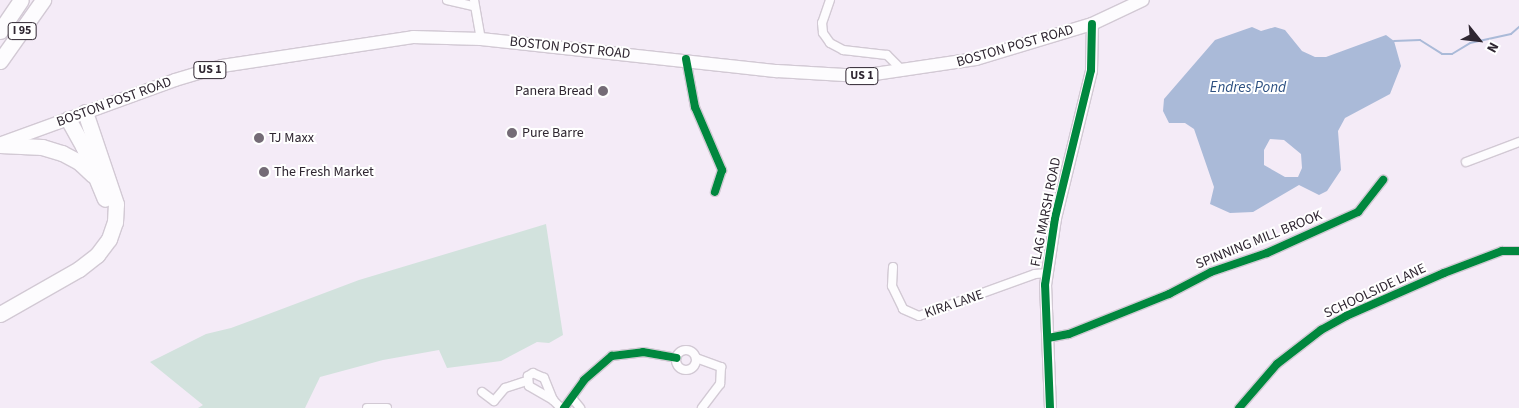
<!DOCTYPE html>
<style>
body{margin:0}
#map{position:relative;width:1519px;height:408px;overflow:hidden;background:#f4ebf7;font-family:"Source Sans 3",sans-serif}
div>[style]{position:absolute}
.green>*{inset:0;background:#d2e2dd}
.water>*{inset:0;background:#aabad8}
.stream>*{height:2px;margin:-1px;padding:0 1px;transform-origin:1px;border-radius:1px;background:#aabad8}
.roads{filter:drop-shadow(1px 0 #d2c9d4) drop-shadow(-1px 0 #d2c9d4) drop-shadow(0 1px #d2c9d4) drop-shadow(0 -1px #d2c9d4)}
.street>*{height:8px;margin:-4px;padding:0 4px;transform-origin:4px;border-radius:4px;background:#fdfcfe}
.street>.ring{margin:-4px;padding:0;box-sizing:content-box;background:none;border:8px solid #fdfcfe;border-radius:50%}
.secondary>*{height:11px;margin:-5.5px;padding:0 5.5px;transform-origin:5.5px;border-radius:5.5px;background:#fdfcfe}
.primary>*{height:12px;margin:-6px;padding:0 6px;transform-origin:6px;border-radius:6px;background:#fdfcfe}
.highway>*{height:15px;margin:-7.5px;padding:0 7.5px;transform-origin:7.5px;border-radius:7.5px;background:#fdfcfe}
.cycleway>*{height:8px;margin:-4px;padding:0 4px;transform-origin:4px;border-radius:4px;background:#00873e}
.dots>*{width:14px;height:14px;translate:-50% -50%;box-sizing:border-box;border:2px solid #fff;border-radius:50%}
span{translate:-50% -50%;white-space:nowrap;text-align:center;line-height:1.15;-webkit-text-stroke:4px #fff;paint-order:stroke}
.shield-label span{padding:1px 4px;background:#fff;border:1px solid;border-radius:4px;-webkit-text-stroke-width:0}
.shield-label{font-size:12px;color:#2f2631;font-weight:700}
.street-label{font-size:14px;color:#2f2631}
.poi-label{font-size:14px;color:#2f2631}
.right{translate:-100% -50%;text-align:right}
.left{translate:0 -50%;text-align:left}
.water-label{font-size:15px;color:#2e5182;font-style:italic}
.north{position:absolute;left:1454px;top:15px;width:50px;height:50px;-webkit-text-stroke:4px #fff;paint-order:stroke;rotate:119deg;font-size:14px;font-weight:700;line-height:20px;text-align:center;color:#2f2631}
.north::after{content:'';display:block;margin:auto;width:18px;height:22px;background:#2f2631;clip-path:polygon(50% 0,100% 100%,50% 72%,0 100%)}
</style>
<div id="map">
<div class="green">
<i style="clip-path:polygon(546px 224px,563px 335px,549px 343px,537px 342px,501px 361px,447px 368px,439px 350px,383px 360px,320px 377px,305px 408px,198px 408px,203px 405px,150px 362px,206px 334px,231px 328px,359px 280px)"></i>
</div>
<div class="water">
<i style="clip-path:polygon(evenodd,1252px 27px,1261px 31px,1275px 27px,1285px 30px,1302px 51px,1315px 57px,1326px 57px,1386px 35px,1394px 41px,1401px 66px,1390px 94px,1345px 118px,1338px 131px,1341px 170px,1327px 191px,1319px 195px,1299px 185px,1253px 212px,1230px 213px,1210px 204px,1214px 187px,1194px 129px,1185px 123px,1169px 123px,1163px 111px,1164px 99px,1215px 40px,1252px 27px,1270px 139px,1284px 140px,1301px 154px,1302px 168px,1298px 177px,1285px 177px,1264px 165px,1264px 150px,1270px 139px)"></i>
</div>
<div class="stream">
<i style="left:1394px;top:41px;width:26px;rotate:-2deg"></i>
<i style="left:1420px;top:40px;width:26px;rotate:32deg"></i>
<i style="left:1442px;top:54px;width:10px"></i>
<i style="left:1452px;top:54px;width:21px;rotate:-31deg"></i>
<i style="left:1470px;top:43px;width:42px;rotate:-12.4deg"></i>
<i style="left:1511px;top:34px;width:11px;rotate:-41deg"></i>
</div>
<div class="roads">
<div class="street">
<i style="left:447px;top:0;width:28px;rotate:13deg"></i>
<i style="left:474px;top:0;width:40px;rotate:80deg"></i>
<i style="left:830px;top:0;width:24px;rotate:109deg"></i>
<i style="left:822px;top:23px;width:10px;rotate:84deg"></i>
<i style="left:823px;top:33px;width:12px;rotate:55deg"></i>
<i style="left:830px;top:43px;width:15px;rotate:28deg"></i>
<i style="left:843px;top:50px;width:44px;rotate:6.5deg"></i>
<i style="left:887px;top:55px;width:23px;rotate:45deg"></i>
<i style="left:686px;top:59px;width:49px;rotate:79.4deg"></i>
<i style="left:695px;top:107px;width:69px;rotate:66.8deg"></i>
<i style="left:722px;top:170px;width:23px;rotate:108deg"></i>
<i style="left:1466px;top:162px;width:57px;rotate:-20.7deg"></i>
<i style="left:893px;top:267px;width:19px;rotate:93deg"></i>
<i style="left:892px;top:286px;width:25px;rotate:64deg"></i>
<i style="left:903px;top:309px;width:17px;rotate:24deg"></i>
<i style="left:919px;top:316px;width:123px;rotate:-19.9deg"></i>
<i style="left:1035px;top:274px;width:12px;rotate:-5deg"></i>
<i style="left:1048px;top:338px;width:21px;rotate:-11deg"></i>
<i style="left:1069px;top:334px;width:108px;rotate:-21.8deg"></i>
<i style="left:1169px;top:294px;width:47px;rotate:-27.6deg"></i>
<i style="left:1211px;top:272px;width:59px;rotate:-18.7deg"></i>
<i style="left:1267px;top:253px;width:100px;rotate:-24.3deg"></i>
<i style="left:1358px;top:212px;width:41px;rotate:-52deg"></i>
<i class="ring" style="left:676px;top:350px;width:12px;height:12px"></i>
<i style="left:696px;top:358px;width:27px;rotate:20deg"></i>
<i style="left:721px;top:367px;width:17px;rotate:93deg"></i>
<i style="left:720px;top:384px;width:30px;rotate:127deg"></i>
<i style="left:482px;top:392px;width:15px;rotate:37deg"></i>
<i style="left:494px;top:401px;width:17px;rotate:-50deg"></i>
<i style="left:505px;top:388px;width:23px;rotate:-18deg"></i>
<i style="left:572px;top:398px;width:13px;rotate:51deg"></i>
<i style="left:553px;top:400px;width:24px;rotate:-112deg"></i>
<i style="left:544px;top:378px;width:12px;rotate:-156deg"></i>
<i style="left:533px;top:373px;width:6px;rotate:149deg"></i>
<i style="left:528px;top:376px;width:10px;rotate:84deg"></i>
<i style="left:529px;top:386px;width:28px;rotate:30deg"></i>
<i style="left:553px;top:400px;width:11px;rotate:45deg"></i>
<i style="left:367px;top:408px;width:20px"></i>
<i style="left:564px;top:408px;width:34px;rotate:-54deg"></i>
<i style="left:584px;top:380px;width:37px;rotate:-41deg"></i>
<i style="left:612px;top:356px;width:31px;rotate:-7deg"></i>
<i style="left:643px;top:352px;width:34px;rotate:10deg"></i>
<i style="left:1239px;top:408px;width:58px;rotate:-49.2deg"></i>
<i style="left:1277px;top:364px;width:56px;rotate:-37.7deg"></i>
<i style="left:1321px;top:330px;width:29px;rotate:-29deg"></i>
<i style="left:1346px;top:316px;width:107px;rotate:-23.7deg"></i>
<i style="left:1444px;top:273px;width:62px;rotate:-20.8deg"></i>
<i style="left:1502px;top:251px;width:17px"></i>
</div>
<div class="secondary">
<i style="left:1050px;top:408px;width:123px;rotate:-92.3deg"></i>
<i style="left:1045px;top:285px;width:68px;rotate:-81.5deg"></i>
<i style="left:1055px;top:218px;width:152px;rotate:-76.3deg"></i>
<i style="left:1091px;top:70px;width:46px;rotate:-88.8deg"></i>
</div>
<div class="primary">
<i style="left:2px;top:143px;width:184px;rotate:-20deg"></i>
<i style="left:175px;top:80px;width:49px;rotate:-16.6deg"></i>
<i style="left:222px;top:66px;width:193px;rotate:-8.6deg"></i>
<i style="left:413px;top:37px;width:68px;rotate:1.7deg"></i>
<i style="left:481px;top:39px;width:298px;rotate:6.2deg"></i>
<i style="left:777px;top:71px;width:84px;rotate:3.4deg"></i>
<i style="left:861px;top:76px;width:116px;rotate:-8.4deg"></i>
<i style="left:976px;top:59px;width:121px;rotate:-16.8deg"></i>
<i style="left:1092px;top:24px;width:56px;rotate:-25.2deg"></i>
</div>
<div class="highway">
<i style="left:0;top:31px;width:37px;rotate:-56deg"></i>
<i style="left:0;top:61px;width:75px;rotate:-54.8deg"></i>
<i style="left:68px;top:119px;width:31px;rotate:61deg"></i>
<i style="left:83px;top:146px;width:57px;rotate:67.5deg"></i>
<i style="left:0;top:145px;width:42px;rotate:2.7deg"></i>
<i style="left:42px;top:147px;width:21px;rotate:17deg"></i>
<i style="left:62px;top:153px;width:19px;rotate:28deg"></i>
<i style="left:79px;top:162px;width:19px;rotate:43deg"></i>
<i style="left:0;top:314px;width:91px;rotate:-29.7deg"></i>
<i style="left:79px;top:269px;width:23px;rotate:-38deg"></i>
<i style="left:97px;top:255px;width:20px;rotate:-53deg"></i>
<i style="left:109px;top:239px;width:18px;rotate:-71deg"></i>
<i style="left:115px;top:222px;width:18px;rotate:-87deg"></i>
<i style="left:116px;top:204px;width:97px;rotate:-108.6deg"></i>
</div>
</div>
<div class="cycleway">
<i style="left:686px;top:59px;width:49px;rotate:79.4deg"></i>
<i style="left:695px;top:107px;width:69px;rotate:66.8deg"></i>
<i style="left:722px;top:170px;width:23px;rotate:108deg"></i>
<i style="left:1048px;top:338px;width:21px;rotate:-11deg"></i>
<i style="left:1069px;top:334px;width:108px;rotate:-21.8deg"></i>
<i style="left:1169px;top:294px;width:47px;rotate:-27.6deg"></i>
<i style="left:1211px;top:272px;width:59px;rotate:-18.7deg"></i>
<i style="left:1267px;top:253px;width:100px;rotate:-24.3deg"></i>
<i style="left:1358px;top:212px;width:41px;rotate:-52deg"></i>
<i style="left:564px;top:408px;width:34px;rotate:-54deg"></i>
<i style="left:584px;top:380px;width:37px;rotate:-41deg"></i>
<i style="left:612px;top:356px;width:31px;rotate:-7deg"></i>
<i style="left:643px;top:352px;width:34px;rotate:10deg"></i>
<i style="left:1050px;top:408px;width:123px;rotate:-92.3deg"></i>
<i style="left:1045px;top:285px;width:68px;rotate:-81.5deg"></i>
<i style="left:1055px;top:218px;width:152px;rotate:-76.3deg"></i>
<i style="left:1091px;top:70px;width:46px;rotate:-88.8deg"></i>
<i style="left:1239px;top:408px;width:58px;rotate:-49.2deg"></i>
<i style="left:1277px;top:364px;width:56px;rotate:-37.7deg"></i>
<i style="left:1321px;top:330px;width:29px;rotate:-29deg"></i>
<i style="left:1346px;top:316px;width:107px;rotate:-23.7deg"></i>
<i style="left:1444px;top:273px;width:62px;rotate:-20.8deg"></i>
<i style="left:1502px;top:251px;width:17px"></i>
</div>
<div class="dots">
<i style="left:603px;top:91px;background:#746b76"></i>
<i style="left:512px;top:133px;background:#746b76"></i>
<i style="left:259px;top:138px;background:#746b76"></i>
<i style="left:264px;top:172px;background:#746b76"></i>
</div>
<div class="shield-label">
<span style="left:22px;top:31px">I 95</span>
<span style="left:210px;top:70px">US 1</span>
<span style="left:862px;top:76px">US 1</span>
</div>
<div class="street-label">
<span style="left:1015px;top:46px;rotate:-16deg">BOSTON POST ROAD</span>
<span style="left:570px;top:48px;rotate:6deg">BOSTON POST ROAD</span>
<span style="left:114px;top:102px;rotate:-20deg">BOSTON POST ROAD</span>
<span style="left:1046px;top:212px;rotate:-79deg">FLAG MARSH ROAD</span>
<span style="left:1259px;top:240px;rotate:-22deg">SPINNING MILL BROOK</span>
<span style="left:1375px;top:291px;rotate:-25deg">SCHOOLSIDE LANE</span>
<span style="left:954px;top:304px;rotate:-19deg">KIRA LANE</span>
</div>
<div class="poi-label">
<span class="right" style="left:593px;top:91px">Panera Bread</span>
<span class="left" style="left:522px;top:133px">Pure Barre</span>
<span class="left" style="left:269px;top:138px">TJ Maxx</span>
<span class="left" style="left:274px;top:172px">The Fresh Market</span>
</div>
<div class="water-label">
<span style="left:1248px;top:88px">Endres Pond</span>
</div>
<div class="north">N</div>
</div>
